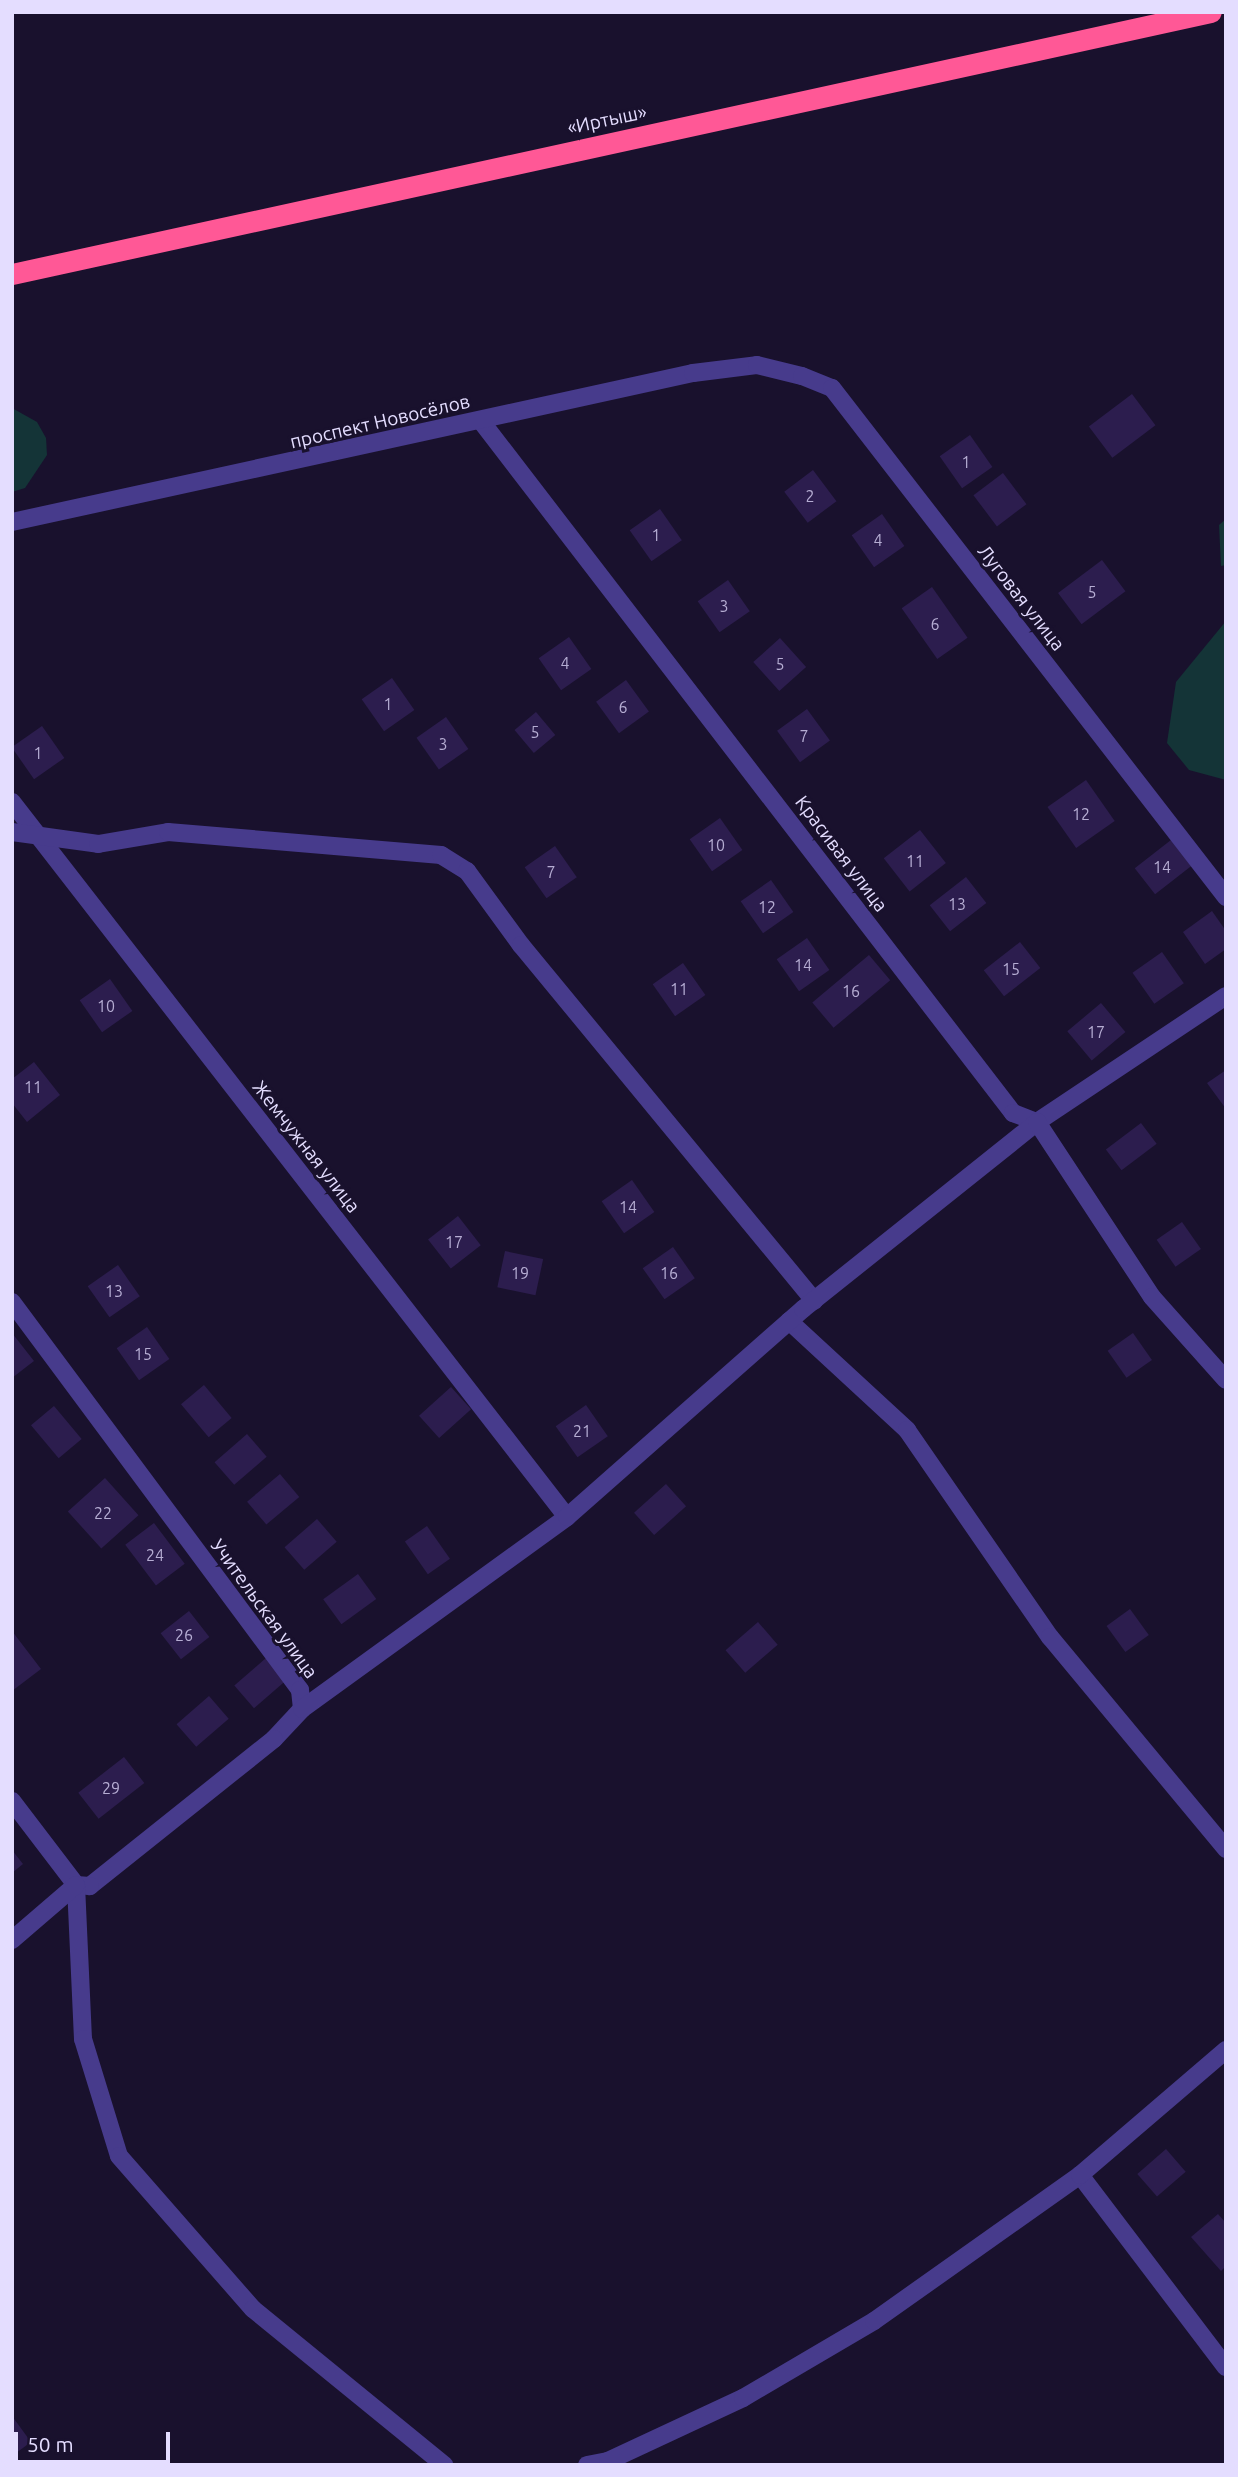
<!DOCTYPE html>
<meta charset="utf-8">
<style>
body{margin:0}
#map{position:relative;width:1238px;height:2477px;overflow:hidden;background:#19112d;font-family:Ubuntu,sans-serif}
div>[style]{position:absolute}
.green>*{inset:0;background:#143437}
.building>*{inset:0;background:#2c1d4e;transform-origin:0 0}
.minor>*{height:18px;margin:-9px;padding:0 9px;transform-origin:9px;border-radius:9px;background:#473b8c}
.highway>*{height:21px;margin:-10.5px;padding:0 10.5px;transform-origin:10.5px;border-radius:10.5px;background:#ff5896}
span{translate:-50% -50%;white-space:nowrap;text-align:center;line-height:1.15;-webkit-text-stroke:6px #19112d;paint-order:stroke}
.number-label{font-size:16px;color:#b6add3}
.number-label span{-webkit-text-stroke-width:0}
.street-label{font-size:19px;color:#e4ddff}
.frame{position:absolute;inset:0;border:14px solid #e4ddff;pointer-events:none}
.scale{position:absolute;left:14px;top:2432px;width:156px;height:32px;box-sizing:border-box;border:4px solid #e4ddff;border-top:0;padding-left:9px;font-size:21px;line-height:24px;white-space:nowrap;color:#e4ddff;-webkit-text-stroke:5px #19112d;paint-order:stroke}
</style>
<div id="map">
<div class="green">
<i style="clip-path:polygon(12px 408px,37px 422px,46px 438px,47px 455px,25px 488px,12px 492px)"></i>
<i style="clip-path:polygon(1226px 519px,1226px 565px,1221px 566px,1219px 525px)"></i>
<i style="clip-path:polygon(1226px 621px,1226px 780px,1189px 770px,1167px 743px,1176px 682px)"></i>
</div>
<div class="building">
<i style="left:1132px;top:394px;width:39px;height:54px;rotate:53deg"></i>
<i style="left:970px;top:435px;width:39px;height:37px;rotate:55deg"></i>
<i style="left:813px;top:470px;width:39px;height:36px;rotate:53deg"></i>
<i style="left:1003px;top:473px;width:39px;height:37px;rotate:53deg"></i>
<i style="left:660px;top:509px;width:38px;height:37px;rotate:55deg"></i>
<i style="left:882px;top:514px;width:39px;height:37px;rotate:55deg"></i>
<i style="left:1102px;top:560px;width:39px;height:55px;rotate:53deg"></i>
<i style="left:728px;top:580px;width:38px;height:37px;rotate:55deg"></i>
<i style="left:932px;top:587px;width:62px;height:37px;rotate:55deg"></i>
<i style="left:569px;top:637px;width:39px;height:37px;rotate:55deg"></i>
<i style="left:780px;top:638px;width:39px;height:36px;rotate:48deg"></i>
<i style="left:392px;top:678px;width:39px;height:37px;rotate:55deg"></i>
<i style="left:626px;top:680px;width:39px;height:37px;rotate:54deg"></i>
<i style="left:807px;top:709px;width:39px;height:37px;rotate:54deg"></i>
<i style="left:536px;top:712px;width:30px;height:28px;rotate:50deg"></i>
<i style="left:446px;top:717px;width:39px;height:36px;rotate:55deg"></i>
<i style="left:42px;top:726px;width:39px;height:37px;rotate:55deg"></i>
<i style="left:1086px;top:780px;width:50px;height:47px;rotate:55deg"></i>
<i style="left:720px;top:818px;width:39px;height:37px;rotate:55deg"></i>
<i style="left:920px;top:830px;width:42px;height:46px;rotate:52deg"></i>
<i style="left:1171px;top:840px;width:33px;height:46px;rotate:52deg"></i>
<i style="left:555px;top:846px;width:38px;height:37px;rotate:55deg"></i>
<i style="left:966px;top:877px;width:33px;height:46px;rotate:52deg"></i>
<i style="left:771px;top:880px;width:39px;height:37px;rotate:55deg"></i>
<i style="clip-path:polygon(1212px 911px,1226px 931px,1226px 949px,1205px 964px,1183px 932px)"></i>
<i style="left:807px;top:938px;width:39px;height:37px;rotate:55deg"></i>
<i style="left:1020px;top:942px;width:33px;height:46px;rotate:52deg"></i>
<i style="left:1162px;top:952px;width:38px;height:36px;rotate:55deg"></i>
<i style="left:869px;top:955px;width:33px;height:74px;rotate:50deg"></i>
<i style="left:683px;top:963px;width:39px;height:37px;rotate:55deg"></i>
<i style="left:110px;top:979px;width:39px;height:37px;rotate:55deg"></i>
<i style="left:1101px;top:1003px;width:38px;height:44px;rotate:50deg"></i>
<i style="clip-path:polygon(34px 1062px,60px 1095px,27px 1122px,12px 1103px,12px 1079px)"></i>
<i style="clip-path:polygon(1226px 1070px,1226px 1109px,1207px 1083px)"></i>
<i style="left:1141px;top:1123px;width:26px;height:44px;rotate:53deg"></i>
<i style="left:632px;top:1180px;width:39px;height:37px;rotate:55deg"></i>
<i style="left:458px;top:1216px;width:37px;height:38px;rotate:52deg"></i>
<i style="left:1182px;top:1222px;width:33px;height:31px;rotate:55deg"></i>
<i style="left:673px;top:1247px;width:38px;height:37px;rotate:55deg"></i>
<i style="left:505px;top:1251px;width:39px;height:37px;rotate:12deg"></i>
<i style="left:118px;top:1265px;width:38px;height:37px;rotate:55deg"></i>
<i style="left:147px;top:1327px;width:39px;height:37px;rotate:55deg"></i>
<i style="clip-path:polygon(12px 1333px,34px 1361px,12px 1378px)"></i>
<i style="left:1133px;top:1333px;width:33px;height:31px;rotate:55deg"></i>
<i style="left:204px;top:1385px;width:43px;height:30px;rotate:50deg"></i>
<i style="left:451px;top:1387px;width:30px;height:43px;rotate:48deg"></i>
<i style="left:586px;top:1405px;width:38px;height:37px;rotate:55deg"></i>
<i style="left:54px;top:1406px;width:43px;height:30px;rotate:50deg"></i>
<i style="left:247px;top:1434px;width:30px;height:43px;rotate:49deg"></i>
<i style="left:280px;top:1474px;width:30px;height:43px;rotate:50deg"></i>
<i style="left:105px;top:1478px;width:50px;height:50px;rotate:48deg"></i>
<i style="left:666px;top:1484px;width:30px;height:43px;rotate:48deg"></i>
<i style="left:317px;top:1519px;width:30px;height:43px;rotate:49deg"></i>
<i style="left:154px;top:1523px;width:51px;height:36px;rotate:53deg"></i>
<i style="left:427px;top:1526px;width:40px;height:27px;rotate:55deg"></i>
<i style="left:358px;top:1574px;width:31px;height:43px;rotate:54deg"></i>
<i style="left:1130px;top:1609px;width:32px;height:29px;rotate:54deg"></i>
<i style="left:189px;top:1611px;width:33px;height:36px;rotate:52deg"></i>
<i style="left:758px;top:1622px;width:30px;height:43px;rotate:49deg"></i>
<i style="clip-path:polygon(12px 1631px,41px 1669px,12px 1691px)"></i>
<i style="left:266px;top:1658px;width:30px;height:42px;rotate:49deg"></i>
<i style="left:209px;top:1696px;width:30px;height:43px;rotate:49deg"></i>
<i style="left:124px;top:1757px;width:33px;height:58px;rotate:52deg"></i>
<i style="clip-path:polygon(12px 1850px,23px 1864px,12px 1873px)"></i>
<i style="left:1166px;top:2149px;width:30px;height:38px;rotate:49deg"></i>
<i style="clip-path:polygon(1218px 2214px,1226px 2223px,1226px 2266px,1221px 2271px,1191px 2237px)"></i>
<i style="clip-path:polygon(12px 2416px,31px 2442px,12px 2456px)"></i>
</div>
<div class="minor">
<i style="left:481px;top:421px;width:873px;rotate:52.45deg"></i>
<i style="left:1013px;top:1113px;width:26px;rotate:21deg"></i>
<i style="left:1037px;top:1122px;width:227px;rotate:-33.7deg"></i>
<i style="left:12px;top:522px;width:697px;rotate:-12.34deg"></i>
<i style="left:693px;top:373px;width:64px;rotate:-7.1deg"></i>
<i style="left:757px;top:365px;width:46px;rotate:13.7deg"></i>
<i style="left:802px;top:376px;width:32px;rotate:22deg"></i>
<i style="left:832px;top:388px;width:644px;rotate:52.26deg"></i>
<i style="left:12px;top:802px;width:905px;rotate:52.18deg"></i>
<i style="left:12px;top:832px;width:87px;rotate:7.9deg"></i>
<i style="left:98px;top:844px;width:71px;rotate:-9.7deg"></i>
<i style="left:168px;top:832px;width:274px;rotate:4.8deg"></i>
<i style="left:441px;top:855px;width:31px;rotate:32deg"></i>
<i style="left:467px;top:871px;width:92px;rotate:53.9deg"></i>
<i style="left:521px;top:945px;width:461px;rotate:50.5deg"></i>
<i style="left:12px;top:1302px;width:483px;rotate:53.4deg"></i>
<i style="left:300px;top:1690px;width:19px;rotate:84deg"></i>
<i style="left:302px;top:1709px;width:41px;rotate:133deg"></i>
<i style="left:274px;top:1739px;width:236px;rotate:141.4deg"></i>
<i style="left:90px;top:1886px;width:14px;rotate:-176deg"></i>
<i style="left:789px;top:1321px;width:161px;rotate:42.7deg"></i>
<i style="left:907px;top:1430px;width:252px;rotate:55.4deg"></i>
<i style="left:1050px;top:1637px;width:276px;rotate:50.3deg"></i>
<i style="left:302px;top:1709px;width:327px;rotate:-35.9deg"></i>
<i style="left:567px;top:1517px;width:315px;rotate:-41.4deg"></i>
<i style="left:803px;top:1309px;width:300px;rotate:-38.6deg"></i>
<i style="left:1037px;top:1122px;width:209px;rotate:56.7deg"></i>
<i style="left:1152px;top:1297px;width:111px;rotate:48.3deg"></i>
<i style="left:12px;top:1801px;width:106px;rotate:52.7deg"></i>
<i style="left:76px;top:1885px;width:154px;rotate:87.4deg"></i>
<i style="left:83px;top:2039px;width:122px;rotate:72.9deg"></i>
<i style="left:119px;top:2156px;width:203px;rotate:48.8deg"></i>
<i style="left:253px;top:2309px;width:247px;rotate:39.2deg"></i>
<i style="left:12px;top:1940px;width:84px;rotate:-40.7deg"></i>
<i style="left:1080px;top:2175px;width:241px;rotate:52.8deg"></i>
<i style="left:587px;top:2465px;width:21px;rotate:-11deg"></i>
<i style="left:608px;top:2461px;width:149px;rotate:-25deg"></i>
<i style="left:743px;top:2398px;width:152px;rotate:-30.4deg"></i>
<i style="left:874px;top:2321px;width:252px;rotate:-35.3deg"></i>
<i style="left:1080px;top:2175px;width:192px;rotate:-40.6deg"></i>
</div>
<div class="highway">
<i style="left:12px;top:274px;width:1227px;rotate:-12.33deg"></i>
</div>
<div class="number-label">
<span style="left:966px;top:462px">1</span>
<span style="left:810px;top:496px">2</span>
<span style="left:656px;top:535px">1</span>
<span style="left:878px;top:540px">4</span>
<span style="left:1092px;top:592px">5</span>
<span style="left:724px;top:606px">3</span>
<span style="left:935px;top:624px">6</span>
<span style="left:565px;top:663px">4</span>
<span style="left:780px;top:664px">5</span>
<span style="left:388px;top:704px">1</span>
<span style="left:623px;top:707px">6</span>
<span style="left:535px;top:732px">5</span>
<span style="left:804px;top:736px">7</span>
<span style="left:443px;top:744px">3</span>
<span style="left:38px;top:753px">1</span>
<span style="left:1081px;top:814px">12</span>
<span style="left:716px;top:845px">10</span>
<span style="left:915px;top:861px">11</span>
<span style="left:1162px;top:867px">14</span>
<span style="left:551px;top:872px">7</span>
<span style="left:957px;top:904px">13</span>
<span style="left:767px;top:907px">12</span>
<span style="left:803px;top:965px">14</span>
<span style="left:1011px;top:969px">15</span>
<span style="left:679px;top:989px">11</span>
<span style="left:851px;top:991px">16</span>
<span style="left:106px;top:1006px">10</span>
<span style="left:1096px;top:1032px">17</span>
<span style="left:33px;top:1087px">11</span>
<span style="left:628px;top:1207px">14</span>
<span style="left:454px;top:1242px">17</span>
<span style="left:520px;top:1273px">19</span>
<span style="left:669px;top:1273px">16</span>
<span style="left:114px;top:1291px">13</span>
<span style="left:143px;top:1354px">15</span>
<span style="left:582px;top:1431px">21</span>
<span style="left:103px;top:1513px">22</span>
<span style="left:155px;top:1555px">24</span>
<span style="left:184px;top:1635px">26</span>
<span style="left:111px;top:1788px">29</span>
</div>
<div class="street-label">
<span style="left:607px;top:120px;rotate:-12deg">«Иртыш»</span>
<span style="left:380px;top:422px;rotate:-13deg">проспект Новосёлов</span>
<span style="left:1021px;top:598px;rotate:52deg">Луговая улица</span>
<span style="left:841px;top:854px;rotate:53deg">Красивая улица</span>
<span style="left:306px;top:1147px;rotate:52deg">Жемчужная улица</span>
<span style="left:264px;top:1609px;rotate:54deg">Учительская улица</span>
</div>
<div class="frame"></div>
<div class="scale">50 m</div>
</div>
